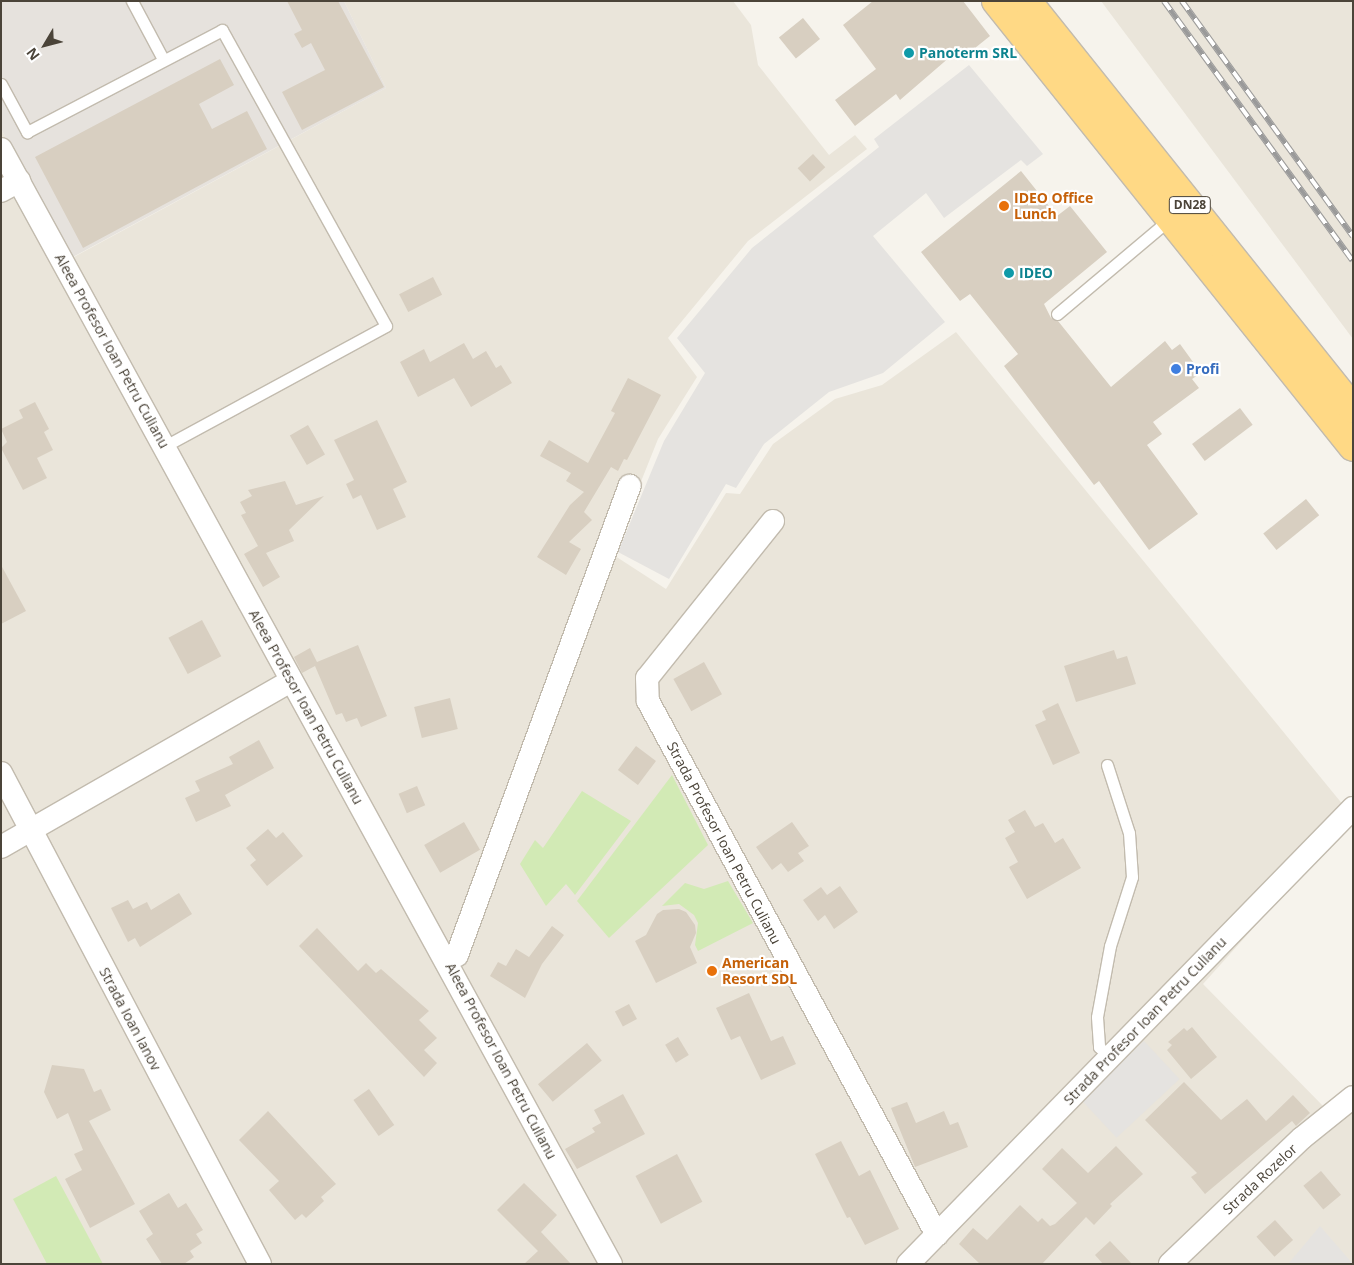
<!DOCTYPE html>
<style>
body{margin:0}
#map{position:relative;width:1354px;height:1265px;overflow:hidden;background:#f6f3ec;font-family:"Open Sans",sans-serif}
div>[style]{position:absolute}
.residential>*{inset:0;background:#eae5da}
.industrial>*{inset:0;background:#e6e2dd}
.green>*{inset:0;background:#d2eab5}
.parking>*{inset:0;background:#e5e3e0;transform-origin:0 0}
.building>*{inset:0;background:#d8cfc1;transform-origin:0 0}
.roads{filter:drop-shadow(1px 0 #c2bbae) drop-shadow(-1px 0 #c2bbae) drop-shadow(0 1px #c2bbae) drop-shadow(0 -1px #c2bbae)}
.service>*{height:11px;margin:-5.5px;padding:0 5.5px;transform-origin:5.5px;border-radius:5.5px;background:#fff}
.minor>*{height:22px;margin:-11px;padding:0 11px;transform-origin:11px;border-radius:11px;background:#fff}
.trunk>*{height:28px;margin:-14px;padding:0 14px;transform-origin:14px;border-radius:14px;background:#ffd985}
.rail>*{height:5.5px;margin-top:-2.75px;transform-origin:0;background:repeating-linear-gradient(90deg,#fff 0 11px,#9a9a9a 0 22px);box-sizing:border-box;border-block:1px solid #9a9a9a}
.dots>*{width:14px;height:14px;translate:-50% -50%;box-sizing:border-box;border:2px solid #fff;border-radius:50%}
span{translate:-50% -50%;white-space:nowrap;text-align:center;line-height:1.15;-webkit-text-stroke:4.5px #fff;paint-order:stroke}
.shield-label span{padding:1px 4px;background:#fff;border:1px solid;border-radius:4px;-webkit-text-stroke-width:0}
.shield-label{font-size:12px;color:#4b4439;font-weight:700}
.culture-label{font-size:14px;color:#0d838f;font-weight:700}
.left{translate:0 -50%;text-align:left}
.food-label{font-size:14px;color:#c56008;font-weight:700}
.street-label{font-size:14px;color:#4b4439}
.shop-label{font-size:14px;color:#366cbe;font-weight:700}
.frame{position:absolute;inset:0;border:2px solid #4b4439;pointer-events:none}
.north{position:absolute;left:20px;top:20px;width:50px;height:50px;-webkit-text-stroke:4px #fff;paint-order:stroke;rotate:233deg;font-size:14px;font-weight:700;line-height:20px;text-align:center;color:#4b4439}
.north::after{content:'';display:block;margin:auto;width:18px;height:22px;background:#4b4439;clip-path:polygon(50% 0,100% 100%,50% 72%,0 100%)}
</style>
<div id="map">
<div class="residential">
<i style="clip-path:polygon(344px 1px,733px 1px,751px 25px,758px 65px,829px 155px,855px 135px,867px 149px,748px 241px,668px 338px,697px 377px,658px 439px,612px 554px,666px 589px,726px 493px,740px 494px,773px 444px,835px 399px,882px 385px,956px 332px,1353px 817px,1203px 984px,1324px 1107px,1353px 1085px,1353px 1264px,1px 1264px,1px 129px,72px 258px,386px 88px)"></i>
<i style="clip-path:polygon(1101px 1px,1353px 1px,1353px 339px)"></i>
</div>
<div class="industrial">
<i style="clip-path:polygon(1px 1px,344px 1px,386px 88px,71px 258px,1px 129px)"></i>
</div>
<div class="green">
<i style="clip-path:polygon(672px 775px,708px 845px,609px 938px,577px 901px)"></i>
<i style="clip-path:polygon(582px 791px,631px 821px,575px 895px,566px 884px,546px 906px,520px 864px,535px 840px,543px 848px)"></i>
<i style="clip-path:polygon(728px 881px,753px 923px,698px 951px,695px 945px,698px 923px,694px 915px,679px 904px,662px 906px,685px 883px,704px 889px)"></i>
<i style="clip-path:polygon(56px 1176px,103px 1264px,47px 1264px,13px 1199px)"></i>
</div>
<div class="parking">
<i style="clip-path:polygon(969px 65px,1043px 154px,1027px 166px,1021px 160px,944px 218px,926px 193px,873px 236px,945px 322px,883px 373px,829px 392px,764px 444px,736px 488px,726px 484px,669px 579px,618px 552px,664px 441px,705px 373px,677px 338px,752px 248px,879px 147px,874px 139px)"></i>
<i style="left:1144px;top:1041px;width:52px;height:86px;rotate:47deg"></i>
<i style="clip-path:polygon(1320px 1226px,1353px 1264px,1288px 1264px)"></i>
</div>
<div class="building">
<i style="clip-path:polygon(287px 1px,338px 1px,384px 87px,302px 130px,282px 92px,325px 70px,311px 43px,302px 48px,294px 34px,302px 30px)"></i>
<i style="clip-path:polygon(873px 1px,963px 1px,990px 36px,965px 56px,958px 50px,900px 100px,896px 94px,855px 126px,835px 100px,876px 69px,843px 25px)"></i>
<i style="left:803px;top:18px;width:27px;height:31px;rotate:51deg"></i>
<i style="clip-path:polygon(220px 59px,234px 85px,199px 104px,212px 129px,247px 111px,267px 149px,83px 248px,35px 157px)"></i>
<i style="left:813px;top:154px;width:18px;height:21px;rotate:47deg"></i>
<i style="clip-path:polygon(1021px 171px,1057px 216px,1070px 206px,1107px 252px,1044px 304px,1051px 318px,1058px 321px,1111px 387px,1165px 341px,1172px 350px,1180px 344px,1201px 373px,1192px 379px,1199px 388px,1153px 422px,1162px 434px,1147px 445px,1198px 514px,1149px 550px,1099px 481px,1094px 485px,1004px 366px,1018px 354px,970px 294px,960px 301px,921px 252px)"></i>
<i style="left:433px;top:277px;width:20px;height:38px;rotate:63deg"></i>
<i style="clip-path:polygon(464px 343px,473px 359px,486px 351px,496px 368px,501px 365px,512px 383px,471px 407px,454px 378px,418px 397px,400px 362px,424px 349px,430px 362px)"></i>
<i style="clip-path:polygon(628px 378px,661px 395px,627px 460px,624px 459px,618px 471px,611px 467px,584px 512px,592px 520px,569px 542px,581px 549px,566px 575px,537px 557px,570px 505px,584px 492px,566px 481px,571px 473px,540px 456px,549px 440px,588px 463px,615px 413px,611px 411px)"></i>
<i style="clip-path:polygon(35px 402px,49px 429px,44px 432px,53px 450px,37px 458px,47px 478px,23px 490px,1px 448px,7px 442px,1px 429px,23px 418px,19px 410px)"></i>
<i style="left:1240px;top:408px;width:21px;height:60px;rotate:53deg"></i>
<i style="clip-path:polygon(377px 420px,407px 482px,393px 489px,406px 517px,377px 530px,361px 495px,353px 499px,346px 484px,354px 480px,334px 440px)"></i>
<i style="left:308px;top:425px;width:34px;height:21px;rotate:60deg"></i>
<i style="clip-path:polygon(285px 481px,296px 505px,324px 496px,289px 530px,294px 541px,266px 553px,280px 577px,263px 587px,244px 554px,258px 546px,241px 515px,246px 513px,240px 502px,252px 496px,248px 490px)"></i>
<i style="left:1306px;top:499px;width:21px;height:55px;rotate:51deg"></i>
<i style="clip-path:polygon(1px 565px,26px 611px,1px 624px)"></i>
<i style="left:202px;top:620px;width:41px;height:38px;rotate:62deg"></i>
<i style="clip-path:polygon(358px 645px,387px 716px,361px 727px,357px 718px,346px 722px,342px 713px,336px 715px,315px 666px,302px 673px,294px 657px,310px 648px,317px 662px)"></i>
<i style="clip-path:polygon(1114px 650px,1117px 659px,1127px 656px,1136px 684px,1076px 702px,1064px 666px)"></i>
<i style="left:704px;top:662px;width:37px;height:35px;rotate:61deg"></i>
<i style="left:450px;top:698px;width:32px;height:37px;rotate:76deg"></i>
<i style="clip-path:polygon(1058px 703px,1080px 753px,1053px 765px,1035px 725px,1046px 720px,1042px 711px)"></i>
<i style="clip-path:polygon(259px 740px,274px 768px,225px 795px,231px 806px,196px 822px,185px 798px,200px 791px,195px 781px,233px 764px,229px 757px)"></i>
<i style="left:636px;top:746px;width:25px;height:30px;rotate:37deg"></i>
<i style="left:417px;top:786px;width:21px;height:20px;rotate:67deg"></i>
<i style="clip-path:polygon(1025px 810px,1035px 827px,1043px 823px,1055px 843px,1063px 838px,1081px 868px,1027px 899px,1009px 867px,1018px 862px,1005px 838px,1015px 832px,1008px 820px)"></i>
<i style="left:464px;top:822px;width:32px;height:46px;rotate:60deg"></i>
<i style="clip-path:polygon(792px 822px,809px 846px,798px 853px,804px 861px,788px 872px,781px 863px,772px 870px,756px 847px)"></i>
<i style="clip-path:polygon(268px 829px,276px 838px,283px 832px,303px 856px,267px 886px,250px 865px,256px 860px,246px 848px)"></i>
<i style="clip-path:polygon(840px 886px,858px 912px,834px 929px,825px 915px,818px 921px,803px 900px,821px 887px,827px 895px)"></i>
<i style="clip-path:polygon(179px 893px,192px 914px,140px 947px,135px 938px,128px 942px,111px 908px,128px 900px,133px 909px,147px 902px,151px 910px)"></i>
<i style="clip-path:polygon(679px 909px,686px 912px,695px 925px,696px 933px,690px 947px,697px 963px,656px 983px,635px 941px,646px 935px,657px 914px,663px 910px)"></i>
<i style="clip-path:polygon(552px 926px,564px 935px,542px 964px,525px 998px,490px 976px,498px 962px,506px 966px,516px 949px,529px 957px)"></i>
<i style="clip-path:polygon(317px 928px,358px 971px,366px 963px,376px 973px,381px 969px,429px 1011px,419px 1020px,437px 1038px,424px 1050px,437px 1063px,424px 1077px,299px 946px)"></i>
<i style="clip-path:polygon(749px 993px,771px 1041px,783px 1036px,796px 1064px,761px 1080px,740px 1036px,731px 1040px,716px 1008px)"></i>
<i style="left:629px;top:1004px;width:17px;height:16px;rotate:62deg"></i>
<i style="clip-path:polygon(1192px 1027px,1217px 1057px,1191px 1079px,1167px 1050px,1172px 1045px,1168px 1042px,1184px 1028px,1187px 1031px)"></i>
<i style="left:678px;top:1037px;width:21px;height:15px;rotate:59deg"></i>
<i style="left:587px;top:1043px;width:23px;height:64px;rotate:50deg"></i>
<i style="clip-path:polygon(52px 1065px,84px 1069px,94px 1092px,101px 1089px,111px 1110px,89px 1121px,135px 1204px,90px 1228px,65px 1179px,82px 1170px,74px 1154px,83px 1150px,68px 1113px,57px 1119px,44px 1092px)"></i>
<i style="clip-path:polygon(1184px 1082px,1221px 1120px,1247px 1099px,1266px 1121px,1293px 1095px,1310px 1113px,1296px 1126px,1292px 1121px,1205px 1194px,1191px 1177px,1197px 1173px,1145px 1120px)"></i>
<i style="left:369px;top:1089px;width:44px;height:19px;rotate:55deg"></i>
<i style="clip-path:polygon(623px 1094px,645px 1134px,577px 1169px,565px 1149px,595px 1132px,592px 1128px,601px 1123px,594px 1110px)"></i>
<i style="clip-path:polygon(907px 1102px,916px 1123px,944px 1111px,950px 1125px,958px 1122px,968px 1147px,915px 1167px,891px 1108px)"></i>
<i style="clip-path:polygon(268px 1111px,336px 1184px,321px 1197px,324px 1201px,306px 1218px,302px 1214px,295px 1220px,269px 1190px,279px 1181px,239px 1140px)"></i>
<i style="clip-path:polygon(841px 1141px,859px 1176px,870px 1170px,899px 1229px,865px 1245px,850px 1217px,847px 1218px,815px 1154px)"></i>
<i style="clip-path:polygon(1116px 1146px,1143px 1174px,1110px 1204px,1112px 1206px,1094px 1225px,1086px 1217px,1042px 1264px,980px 1264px,959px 1244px,973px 1228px,987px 1240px,1020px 1205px,1038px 1222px,1042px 1218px,1050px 1226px,1055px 1224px,1077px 1203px,1042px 1169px,1062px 1148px,1088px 1173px)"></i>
<i style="left:677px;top:1154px;width:54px;height:47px;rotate:62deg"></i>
<i style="left:1321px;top:1171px;width:31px;height:23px;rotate:50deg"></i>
<i style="clip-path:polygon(524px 1183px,557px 1215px,541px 1232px,571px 1264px,524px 1264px,538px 1251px,497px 1210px)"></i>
<i style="clip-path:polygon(169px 1193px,178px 1208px,186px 1203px,203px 1230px,196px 1234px,202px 1243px,190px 1251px,194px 1257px,184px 1264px,162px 1264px,146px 1239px,153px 1234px,139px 1211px)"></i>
<i style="left:1275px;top:1220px;width:27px;height:25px;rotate:48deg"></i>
<i style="clip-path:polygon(1110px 1241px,1132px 1264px,1103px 1264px,1095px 1255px)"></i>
</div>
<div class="roads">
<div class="service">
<i style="left:132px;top:1px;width:66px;rotate:61.9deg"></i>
<i style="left:1px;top:84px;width:55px;rotate:61.6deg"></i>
<i style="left:27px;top:132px;width:220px;rotate:-27.6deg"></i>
<i style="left:222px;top:30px;width:338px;rotate:61deg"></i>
<i style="left:386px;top:326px;width:251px;rotate:151.5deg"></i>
<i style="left:1057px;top:314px;width:148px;rotate:-40.1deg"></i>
<i style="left:1107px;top:765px;width:71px;rotate:72.1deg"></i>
<i style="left:1129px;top:833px;width:44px;rotate:86.1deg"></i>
<i style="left:1132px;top:877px;width:72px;rotate:107.7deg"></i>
<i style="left:1110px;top:946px;width:72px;rotate:100.4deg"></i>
<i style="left:1097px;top:1017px;width:30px;rotate:86deg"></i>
<i style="left:1099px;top:1047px;width:15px;rotate:42deg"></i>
</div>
<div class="minor">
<i style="left:1px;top:149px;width:1271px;rotate:61.32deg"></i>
<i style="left:1px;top:191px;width:21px;rotate:-29deg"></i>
<i style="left:773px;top:521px;width:201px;rotate:128.7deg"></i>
<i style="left:647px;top:678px;width:23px;rotate:88deg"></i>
<i style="left:648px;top:701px;width:607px;rotate:61.58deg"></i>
<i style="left:1px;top:773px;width:555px;rotate:62.19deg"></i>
<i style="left:1px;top:847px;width:334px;rotate:-29.8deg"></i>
<i style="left:446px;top:960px;width:12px;rotate:-24deg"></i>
<i style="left:457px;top:955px;width:500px;rotate:-69.8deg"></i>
<i style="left:908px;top:1264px;width:637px;rotate:-45.7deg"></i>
<i style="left:1170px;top:1264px;width:182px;rotate:-43.7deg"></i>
<i style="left:1302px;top:1138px;width:65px;rotate:-38.8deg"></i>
</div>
<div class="trunk">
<i style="left:996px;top:1px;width:571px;rotate:51.32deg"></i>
<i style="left:1027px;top:1px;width:522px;rotate:51.37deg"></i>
</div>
</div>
<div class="rail">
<i style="left:1164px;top:1px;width:321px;rotate:54deg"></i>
<i style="left:1182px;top:1px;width:291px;rotate:54deg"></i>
</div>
<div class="dots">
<i style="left:909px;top:53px;background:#0f9aa8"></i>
<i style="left:1004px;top:206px;background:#e8710a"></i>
<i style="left:1009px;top:273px;background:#0f9aa8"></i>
<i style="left:1176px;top:369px;background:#3f7fe0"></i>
<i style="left:712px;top:971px;background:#e8710a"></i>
</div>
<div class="shield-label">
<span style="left:1190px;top:205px">DN28</span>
</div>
<div class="culture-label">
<span class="left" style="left:919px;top:53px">Panoterm SRL</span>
<span class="left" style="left:1019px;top:273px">IDEO</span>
</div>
<div class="food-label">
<span class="left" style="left:1014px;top:206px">IDEO Office<br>Lunch</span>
<span class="left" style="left:722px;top:971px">American<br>Resort SDL</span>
</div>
<div class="street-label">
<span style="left:112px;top:351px;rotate:61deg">Aleea Profesor Ioan Petru Culianu</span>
<span style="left:306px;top:707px;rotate:61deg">Aleea Profesor Ioan Petru Culianu</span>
<span style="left:724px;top:843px;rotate:62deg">Strada Profesor Ioan Petru Culianu</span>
<span style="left:130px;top:1019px;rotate:62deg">Strada Ioan Ianov</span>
<span style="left:1145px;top:1021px;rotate:-46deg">Strada Profesor Ioan Petru Culianu</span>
<span style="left:501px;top:1061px;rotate:62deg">Aleea Profesor Ioan Petru Culianu</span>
<span style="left:1260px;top:1179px;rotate:-43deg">Strada Rozelor</span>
</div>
<div class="shop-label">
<span class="left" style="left:1186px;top:369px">Profi</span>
</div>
<div class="frame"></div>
<div class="north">N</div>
</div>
